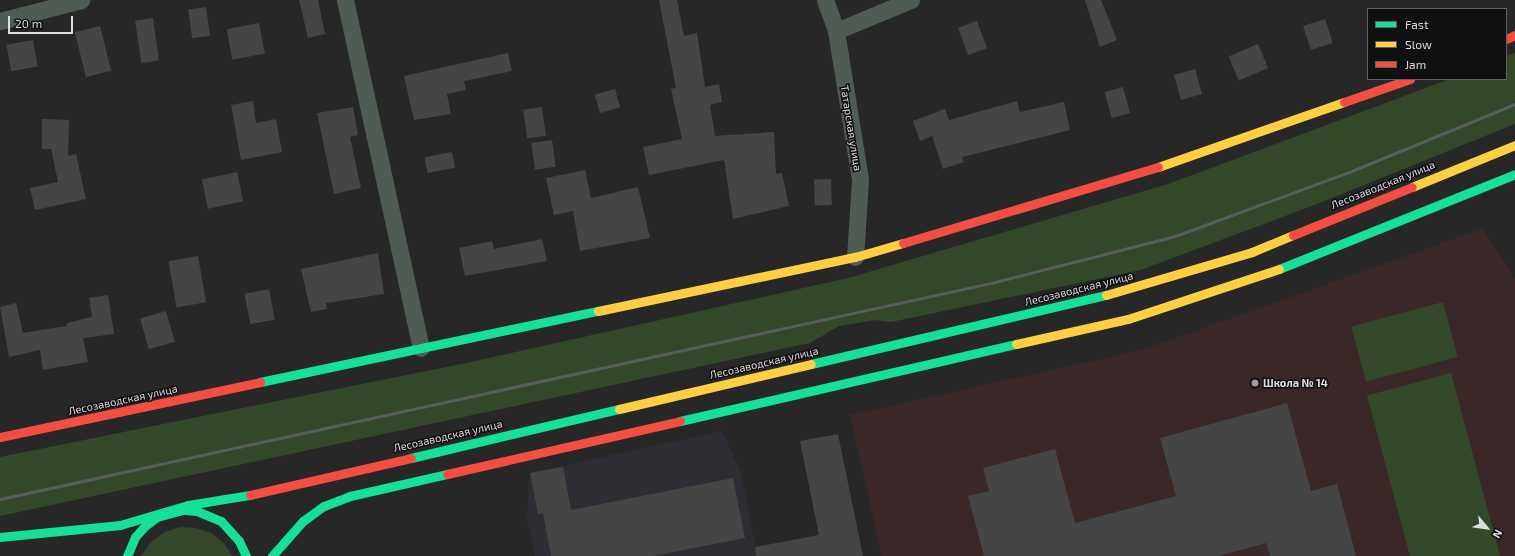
<!DOCTYPE html>
<meta charset="utf-8">
<style>
body{margin:0}
#map{position:relative;width:1515px;height:556px;overflow:hidden;background:#282728;font-family:"Exo 2",sans-serif}
div>[style]{position:absolute}
.built>*{inset:0;background:#302c33}
.education>*{inset:0;background:#392827}
.green>*{inset:0;background:#324829;transform-origin:0 0}
.building>*{inset:0;background:#454545;transform-origin:0 0}
.street>*{height:17px;margin:-8.5px;padding:0 8.5px;transform-origin:8.5px;border-radius:8.5px;background:#4e5c54}
.fast>*{height:9px;margin:-4.5px;padding:0 4.5px;transform-origin:4.5px;border-radius:4.5px;background:#16e098}
.slow>*{height:9px;margin:-4.5px;padding:0 4.5px;transform-origin:4.5px;border-radius:4.5px;background:#ffcf43}
.jam>*{height:9px;margin:-4.5px;padding:0 4.5px;transform-origin:4.5px;border-radius:4.5px;background:#f24e42}
.rail>*{height:3px;margin:-1.5px;padding:0 1.5px;transform-origin:1.5px;border-radius:1.5px;background:#595e5c}
.dots>*{width:11px;height:11px;translate:-50% -50%;box-sizing:border-box;border:2px solid #100f11;border-radius:50%}
span{translate:-50% -50%;white-space:nowrap;text-align:center;line-height:1.15;-webkit-text-stroke:3px #100f11;paint-order:stroke}
.street-label{font-size:11px;color:#dcdbdd}
.poi-label{font-size:11px;color:#dcdbdd;font-weight:700}
.left{translate:0 -50%;text-align:left}
.legend{position:absolute;left:1367px;top:8px;width:140px;height:72px;box-sizing:border-box;background:#100f11;border:1px solid #626163;margin:0;padding:5px 7px;list-style:none;font-size:12px;color:#dcdbdd}
.legend li{display:flex;align-items:center;gap:8px;height:20px}
.legend b{width:20px;border:1px solid #626163}
.north{position:absolute;left:1467px;top:508px;width:40px;height:40px;-webkit-text-stroke:3px #100f11;paint-order:stroke;rotate:119deg;font-size:11px;font-weight:700;line-height:16px;text-align:center;color:#dcdbdd}
.north::after{content:'';display:block;margin:auto;width:14px;height:18px;background:#dcdbdd;clip-path:polygon(50% 0,100% 100%,50% 72%,0 100%)}
.scale{position:absolute;left:8px;top:16px;width:65px;height:18px;box-sizing:border-box;border:2px solid #dcdbdd;border-top:0;padding-left:5px;font-size:12px;line-height:14px;white-space:nowrap;color:#dcdbdd;-webkit-text-stroke:3px #100f11;paint-order:stroke}
</style>
<div id="map">
<div class="built">
<i style="clip-path:polygon(722px 431px,741px 473px,757px 556px,535px 556px,527px 518px,530px 473px)"></i>
</div>
<div class="education">
<i style="clip-path:polygon(1482px 229px,1515px 279px,1515px 556px,882px 556px,850px 415px,1142px 350px)"></i>
</div>
<div class="green">
<i style="clip-path:polygon(1515px 53px,1515px 124px,1317px 204px,1141px 270px,891px 322px,875px 320px,839px 326px,810px 343px,0 516px,0 457px,466px 363px,848px 278px,1168px 184px,1450px 79px,1506px 79px,1506px 56px)"></i>
<i style="left:1443px;top:302px;width:57px;height:95px;rotate:75deg"></i>
<i style="left:1451px;top:373px;width:190px;height:87px;rotate:75deg"></i>
<i style="clip-path:polygon(180px 527px,196px 528px,211px 533px,224px 543px,232px 556px,141px 556px,152px 541px,165px 532px)"></i>
</div>
<div class="building">
<i style="clip-path:polygon(299px 0,318px 0,325px 34px,308px 38px)"></i>
<i style="clip-path:polygon(659px 0,677px 0,684px 36px,697px 33px,705px 87px,719px 84px,722px 102px,710px 105px,715px 136px,774px 132px,776px 174px,782px 173px,789px 206px,733px 219px,724px 160px,649px 175px,643px 147px,682px 139px,671px 89px,676px 88px)"></i>
<i style="clip-path:polygon(1085px 0,1101px 0,1117px 40px,1100px 47px)"></i>
<i style="left:206px;top:7px;width:29px;height:18px;rotate:82deg"></i>
<i style="left:153px;top:18px;width:43px;height:18px;rotate:82deg"></i>
<i style="left:1325px;top:19px;width:25px;height:23px;rotate:72deg"></i>
<i style="left:977px;top:21px;width:29px;height:20px;rotate:70deg"></i>
<i style="left:259px;top:23px;width:31px;height:33px;rotate:79deg"></i>
<i style="left:100px;top:26px;width:46px;height:26px;rotate:76deg"></i>
<i style="left:33px;top:40px;width:27px;height:27px;rotate:80deg"></i>
<i style="left:1258px;top:44px;width:26px;height:32px;rotate:67deg"></i>
<i style="clip-path:polygon(508px 53px,512px 71px,464px 81px,466px 90px,447px 94px,451px 114px,414px 120px,404px 76px)"></i>
<i style="left:1195px;top:69px;width:26px;height:22px;rotate:74deg"></i>
<i style="left:1123px;top:87px;width:27px;height:19px;rotate:75deg"></i>
<i style="left:615px;top:89px;width:19px;height:21px;rotate:74deg"></i>
<i style="clip-path:polygon(253px 101px,256px 123px,276px 119px,282px 152px,241px 160px,231px 105px)"></i>
<i style="clip-path:polygon(1017px 101px,1020px 112px,1064px 102px,1070px 130px,962px 157px,964px 162px,943px 169px,932px 136px,920px 141px,913px 121px,945px 109px,949px 120px)"></i>
<i style="clip-path:polygon(353px 107px,358px 135px,350px 137px,361px 188px,334px 194px,317px 113px)"></i>
<i style="left:542px;top:107px;width:29px;height:19px;rotate:82deg"></i>
<i style="clip-path:polygon(42px 119px,69px 120px,68px 156px,76px 154px,86px 199px,35px 210px,30px 188px,58px 182px,51px 149px,42px 149px)"></i>
<i style="left:552px;top:140px;width:27px;height:21px;rotate:82deg"></i>
<i style="left:452px;top:152px;width:16px;height:28px;rotate:79deg"></i>
<i style="clip-path:polygon(585px 170px,591px 198px,638px 187px,650px 238px,580px 251px,573px 211px,554px 215px,546px 178px)"></i>
<i style="left:237px;top:172px;width:30px;height:36px;rotate:78deg"></i>
<i style="left:831px;top:179px;width:26px;height:17px;rotate:88deg"></i>
<i style="clip-path:polygon(542px 239px,547px 261px,465px 276px,459px 248px,492px 241px,494px 249px)"></i>
<i style="clip-path:polygon(378px 253px,384px 294px,326px 303px,327px 309px,311px 312px,301px 269px)"></i>
<i style="left:198px;top:256px;width:47px;height:30px;rotate:80deg"></i>
<i style="left:269px;top:289px;width:31px;height:25px;rotate:79deg"></i>
<i style="clip-path:polygon(108px 295px,114px 334px,83px 338px,88px 362px,43px 370px,40px 350px,9px 357px,0 307px,16px 303px,23px 333px,67px 326px,67px 323px,92px 317px,89px 298px)"></i>
<i style="left:166px;top:311px;width:32px;height:27px;rotate:74deg"></i>
<i style="clip-path:polygon(1287px 403px,1311px 491px,1337px 484px,1356px 556px,1270px 556px,1266px 543px,1219px 556px,984px 556px,968px 496px,989px 491px,983px 468px,1055px 449px,1075px 523px,1176px 496px,1160px 438px)"></i>
<i style="clip-path:polygon(838px 434px,863px 556px,756px 556px,755px 547px,819px 535px,800px 441px)"></i>
<i style="clip-path:polygon(563px 467px,571px 510px,733px 478px,745px 538px,653px 556px,551px 556px,543px 513px,538px 514px,530px 473px)"></i>
</div>
<div class="street">
<i style="left:345px;top:0;width:356px;rotate:77.7deg"></i>
<i style="left:825px;top:0;width:33px;rotate:70deg"></i>
<i style="left:836px;top:31px;width:151px;rotate:80.8deg"></i>
<i style="left:860px;top:180px;width:77px;rotate:93.7deg"></i>
<i style="left:0;top:21px;width:84px;rotate:-14.5deg"></i>
<i style="left:836px;top:31px;width:81px;rotate:-22.5deg"></i>
</div>
<div class="fast">
<i style="left:1279px;top:269px;width:254px;rotate:-21.9deg"></i>
<i style="left:811px;top:364px;width:303px;rotate:-13.2deg"></i>
<i style="left:260px;top:382px;width:345px;rotate:-11.9deg"></i>
<i style="left:680px;top:421px;width:345px;rotate:-12.9deg"></i>
<i style="left:411px;top:458px;width:214px;rotate:-13.3deg"></i>
<i style="left:0;top:537px;width:121px;rotate:-5.7deg"></i>
<i style="left:120px;top:525px;width:71px;rotate:-16.4deg"></i>
<i style="left:188px;top:505px;width:63px;rotate:-9.2deg"></i>
<i style="left:127px;top:556px;width:21px;rotate:-67deg"></i>
<i style="left:135px;top:537px;width:15px;rotate:-48deg"></i>
<i style="left:145px;top:526px;width:15px;rotate:-37deg"></i>
<i style="left:157px;top:517px;width:28px;rotate:-15deg"></i>
<i style="left:184px;top:510px;width:13px;rotate:4deg"></i>
<i style="left:197px;top:511px;width:26px;rotate:23deg"></i>
<i style="left:221px;top:521px;width:27px;rotate:48deg"></i>
<i style="left:239px;top:541px;width:17px;rotate:65deg"></i>
<i style="left:272px;top:556px;width:47px;rotate:-48.5deg"></i>
<i style="left:303px;top:521px;width:26px;rotate:-36deg"></i>
<i style="left:324px;top:506px;width:28px;rotate:-21deg"></i>
<i style="left:350px;top:496px;width:99px;rotate:-12.8deg"></i>
</div>
<div class="slow">
<i style="left:1158px;top:167px;width:197px;rotate:-19.3deg"></i>
<i style="left:1412px;top:187px;width:111px;rotate:-22.2deg"></i>
<i style="left:1106px;top:295px;width:152px;rotate:-16.4deg"></i>
<i style="left:1252px;top:252px;width:44px;rotate:-22.5deg"></i>
<i style="left:598px;top:311px;width:263px;rotate:-11.9deg"></i>
<i style="left:855px;top:257px;width:50px;rotate:-16.3deg"></i>
<i style="left:1016px;top:344px;width:115px;rotate:-12.6deg"></i>
<i style="left:1128px;top:319px;width:159px;rotate:-18.3deg"></i>
<i style="left:619px;top:409px;width:197px;rotate:-13.2deg"></i>
</div>
<div class="jam">
<i style="left:1506px;top:39px;width:10px;rotate:-24deg"></i>
<i style="left:1344px;top:102px;width:70px;rotate:-19.2deg"></i>
<i style="left:1293px;top:235px;width:128px;rotate:-22deg"></i>
<i style="left:903px;top:243px;width:266px;rotate:-16.6deg"></i>
<i style="left:0;top:437px;width:266px;rotate:-11.9deg"></i>
<i style="left:447px;top:474px;width:239px;rotate:-12.8deg"></i>
<i style="left:250px;top:495px;width:165px;rotate:-12.9deg"></i>
</div>
<div class="rail">
<i style="left:0;top:499px;width:1018px;rotate:-12.3deg"></i>
<i style="left:995px;top:282px;width:186px;rotate:-14.3deg"></i>
<i style="left:1175px;top:236px;width:191px;rotate:-20.2deg"></i>
<i style="left:1354px;top:170px;width:174px;rotate:-22.3deg"></i>
</div>
<div class="dots">
<i style="left:1255px;top:383px;background:#9d9c9e"></i>
</div>
<div class="street-label">
<span style="left:851px;top:128px;rotate:81deg">Татарская улица</span>
<span style="left:1383px;top:185px;rotate:-22deg">Лесозаводская улица</span>
<span style="left:1079px;top:289px;rotate:-14deg">Лесозаводская улица</span>
<span style="left:764px;top:363px;rotate:-13deg">Лесозаводская улица</span>
<span style="left:123px;top:400px;rotate:-12deg">Лесозаводская улица</span>
<span style="left:448px;top:436px;rotate:-13deg">Лесозаводская улица</span>
</div>
<div class="poi-label">
<span class="left" style="left:1263px;top:383px">Школа № 14</span>
</div>
<ul class="legend">
<li><b style="height:5px;background:#16e098"></b>Fast</li>
<li><b style="height:5px;background:#ffcf43"></b>Slow</li>
<li><b style="height:5px;background:#f24e42"></b>Jam</li>
</ul>
<div class="north">N</div>
<div class="scale">20 m</div>
</div>
